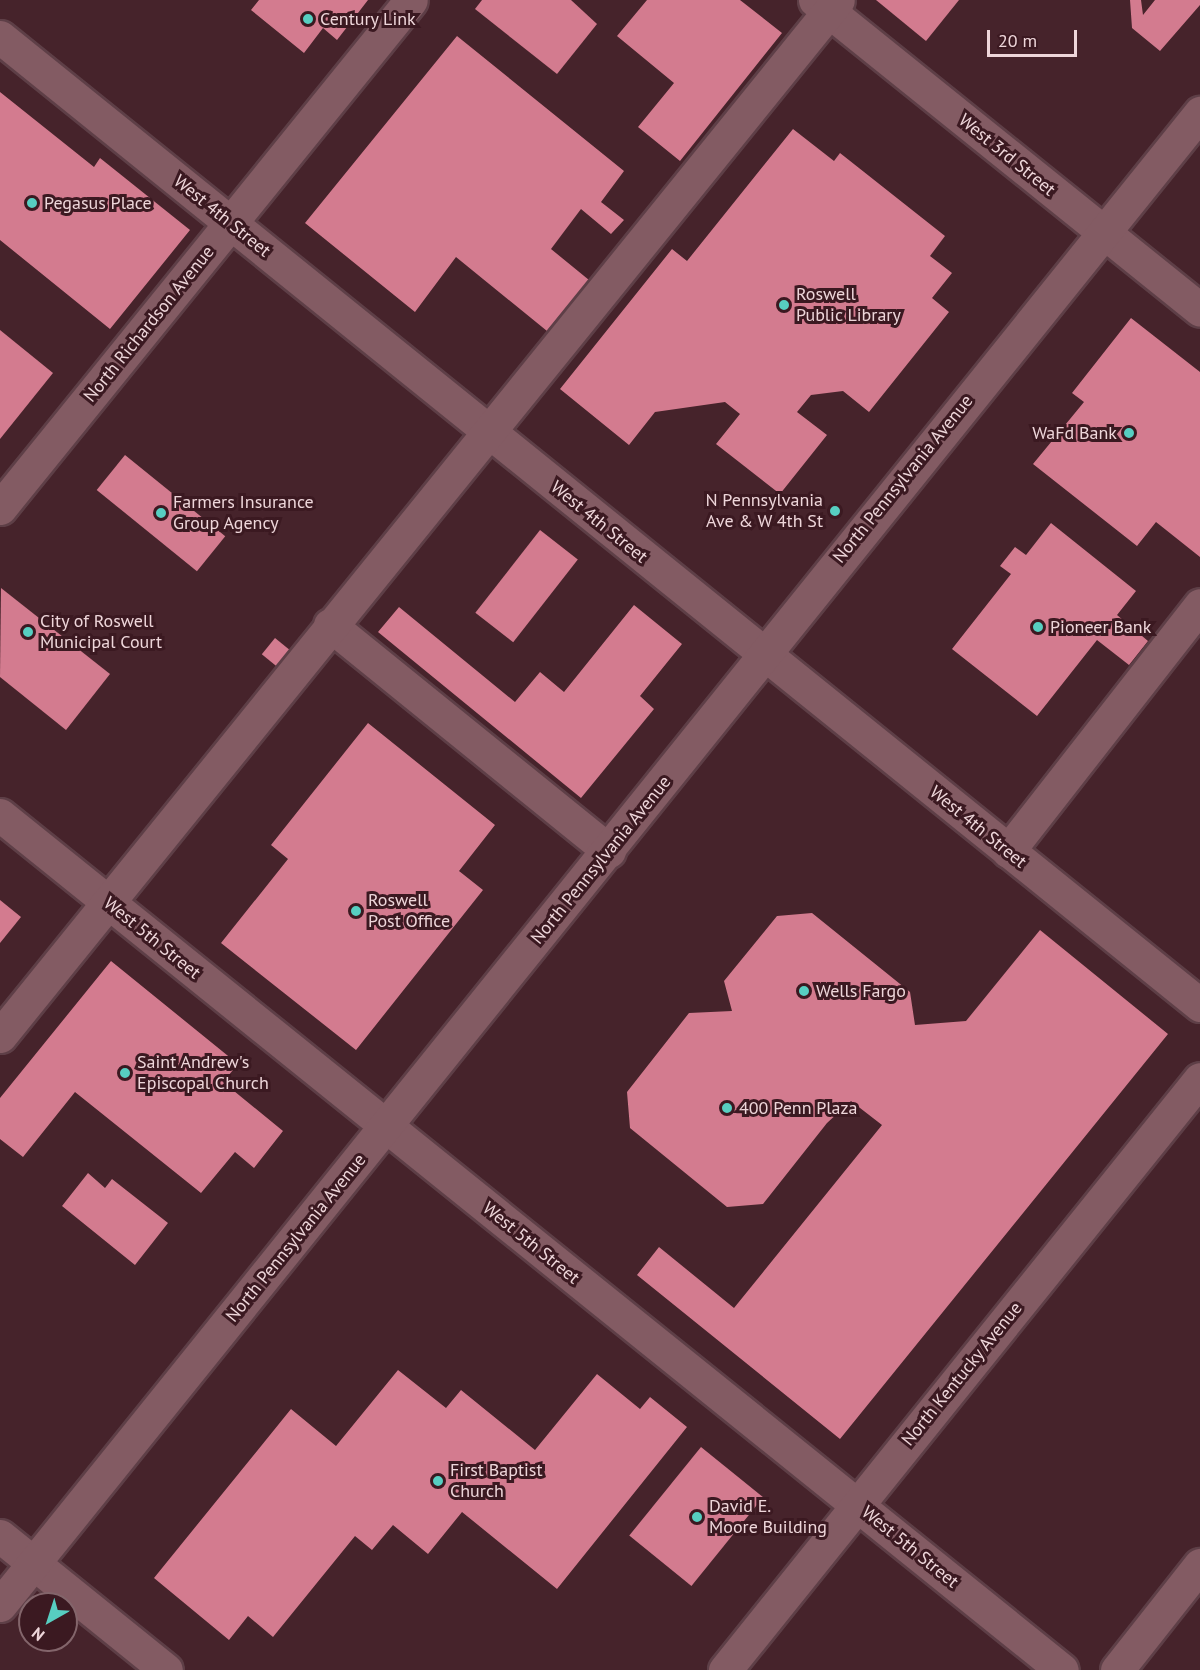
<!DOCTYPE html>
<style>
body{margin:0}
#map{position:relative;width:1200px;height:1670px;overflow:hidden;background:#46232b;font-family:"PT Sans",sans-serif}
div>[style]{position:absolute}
.building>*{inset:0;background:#d37b8f;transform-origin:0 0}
.roads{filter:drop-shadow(2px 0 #5e3f47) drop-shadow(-2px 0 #5e3f47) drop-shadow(0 2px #5e3f47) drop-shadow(0 -2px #5e3f47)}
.minor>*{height:33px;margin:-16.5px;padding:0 16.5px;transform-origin:16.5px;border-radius:16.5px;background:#835b63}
.dots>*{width:16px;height:16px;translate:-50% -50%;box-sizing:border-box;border:3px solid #3b1921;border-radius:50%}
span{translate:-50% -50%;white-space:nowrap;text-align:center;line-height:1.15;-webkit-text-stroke:6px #3b1921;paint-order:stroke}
.poi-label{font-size:18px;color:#eed6da}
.left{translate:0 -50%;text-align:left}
.right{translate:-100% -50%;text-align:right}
.street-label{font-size:18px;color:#eed6da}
.north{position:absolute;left:18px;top:1592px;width:60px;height:60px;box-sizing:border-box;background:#3b1921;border:2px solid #83656b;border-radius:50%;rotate:219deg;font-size:16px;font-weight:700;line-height:24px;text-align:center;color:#eed6da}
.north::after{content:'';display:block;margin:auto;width:21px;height:27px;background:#57cec1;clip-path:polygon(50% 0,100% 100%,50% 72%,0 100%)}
.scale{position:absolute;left:987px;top:30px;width:90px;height:27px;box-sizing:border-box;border:3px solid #eed6da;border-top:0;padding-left:8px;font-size:18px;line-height:21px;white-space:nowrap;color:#eed6da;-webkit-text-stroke:4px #3b1921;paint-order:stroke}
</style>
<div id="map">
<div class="building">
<i style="clip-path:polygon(259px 0,368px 0,337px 40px,323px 28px,304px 53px,251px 10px)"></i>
<i style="clip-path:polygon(482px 0,571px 0,597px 24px,557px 74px,475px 9px)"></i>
<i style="clip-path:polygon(647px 0,740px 0,782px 33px,680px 161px,638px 127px,674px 83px,617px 36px)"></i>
<i style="clip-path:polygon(876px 0,959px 0,926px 41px)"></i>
<i style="clip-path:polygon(1130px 0,1141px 0,1143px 15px,1155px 0,1200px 0,1200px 5px,1160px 51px,1132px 28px)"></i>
<i style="clip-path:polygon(457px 36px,624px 171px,601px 202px,624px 220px,611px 234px,581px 209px,551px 249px,589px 280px,547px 331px,456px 257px,415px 312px,305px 223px)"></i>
<i style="clip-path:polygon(0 92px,94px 167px,100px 158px,190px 230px,110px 329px,0 240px)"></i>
<i style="clip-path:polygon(793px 129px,834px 161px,840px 153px,945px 236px,930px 256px,952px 273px,932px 298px,949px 312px,869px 412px,843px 391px,811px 395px,797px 412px,827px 435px,780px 494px,716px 444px,740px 414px,725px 402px,655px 412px,629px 445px,560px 389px,672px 249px,687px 261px)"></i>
<i style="clip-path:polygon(1131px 318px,1200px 372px,1200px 557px,1156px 522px,1137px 546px,1033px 464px,1084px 402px,1072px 393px)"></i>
<i style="clip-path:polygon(0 330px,53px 373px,0 439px)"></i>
<i style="left:125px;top:455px;width:129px;height:45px;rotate:39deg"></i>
<i style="clip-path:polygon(1051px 523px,1136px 591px,1117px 615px,1148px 641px,1129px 665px,1097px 640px,1037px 716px,952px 649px,1011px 574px,1000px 566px,1015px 547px,1026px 555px)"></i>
<i style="left:540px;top:530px;width:48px;height:105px;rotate:38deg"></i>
<i style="clip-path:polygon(1px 588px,110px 674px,66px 730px,0 677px)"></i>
<i style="clip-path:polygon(634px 605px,682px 644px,640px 696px,654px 709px,581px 798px,378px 632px,399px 607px,515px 702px,540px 672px,564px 692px)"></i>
<i style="left:275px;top:638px;width:19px;height:21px;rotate:39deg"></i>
<i style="clip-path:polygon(368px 723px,495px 825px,459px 871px,483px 890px,356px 1050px,221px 943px,288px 859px,271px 845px)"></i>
<i style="clip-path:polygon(0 900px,21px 917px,0 943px)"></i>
<i style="clip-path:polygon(812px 913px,910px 992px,915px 1025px,966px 1021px,1040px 930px,1168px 1034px,840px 1439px,637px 1275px,659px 1247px,734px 1308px,882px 1125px,851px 1101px,827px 1123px,763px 1204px,727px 1207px,630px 1128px,627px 1092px,689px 1013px,732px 1011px,724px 981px,777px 916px)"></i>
<i style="clip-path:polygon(111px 961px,238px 1064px,223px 1082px,283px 1131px,254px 1168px,235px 1152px,201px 1193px,75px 1092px,23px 1157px,0 1139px,0 1098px)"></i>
<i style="clip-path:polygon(88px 1173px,105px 1188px,112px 1179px,168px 1223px,135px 1265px,62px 1206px)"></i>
<i style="clip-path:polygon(398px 1370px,446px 1408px,461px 1390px,535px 1450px,597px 1374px,640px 1409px,650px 1397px,687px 1427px,557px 1589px,462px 1512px,428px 1554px,393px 1525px,372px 1550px,355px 1536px,273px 1637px,248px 1616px,229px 1640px,154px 1578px,291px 1409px,336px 1446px)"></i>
<i style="left:701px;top:1447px;width:80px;height:114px;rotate:39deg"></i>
</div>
<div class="roads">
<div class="minor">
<i style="left:815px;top:0;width:494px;rotate:38.8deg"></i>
<i style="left:0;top:37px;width:1542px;rotate:38.89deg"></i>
<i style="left:0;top:508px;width:653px;rotate:-51.03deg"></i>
<i style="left:330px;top:625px;width:359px;rotate:39deg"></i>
<i style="left:0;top:815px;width:1363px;rotate:38.84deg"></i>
<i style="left:1008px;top:851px;width:312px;rotate:-52deg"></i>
<i style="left:0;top:1036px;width:1332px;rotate:-51.03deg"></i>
<i style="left:0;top:1536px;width:213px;rotate:38.9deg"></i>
<i style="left:0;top:1605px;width:1915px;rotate:-51.19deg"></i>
<i style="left:725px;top:1670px;width:758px;rotate:-51.21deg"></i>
<i style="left:1117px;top:1670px;width:134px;rotate:-51.7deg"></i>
</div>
</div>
<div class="dots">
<i style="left:308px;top:19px;background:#57cec1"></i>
<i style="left:32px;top:203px;background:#57cec1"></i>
<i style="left:784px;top:305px;background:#57cec1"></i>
<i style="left:1129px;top:433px;background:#57cec1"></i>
<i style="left:835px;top:511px;background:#57cec1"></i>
<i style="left:161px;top:513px;background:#57cec1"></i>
<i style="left:1038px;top:627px;background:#57cec1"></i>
<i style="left:28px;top:632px;background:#57cec1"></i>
<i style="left:356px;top:911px;background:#57cec1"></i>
<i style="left:804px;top:991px;background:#57cec1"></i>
<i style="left:125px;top:1073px;background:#57cec1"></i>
<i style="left:727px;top:1108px;background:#57cec1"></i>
<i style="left:438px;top:1481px;background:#57cec1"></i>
<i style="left:697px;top:1517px;background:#57cec1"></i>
</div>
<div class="poi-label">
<span class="left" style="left:320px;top:19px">Century Link</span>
<span class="left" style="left:44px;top:203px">Pegasus Place</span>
<span class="left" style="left:796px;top:305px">Roswell<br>Public Library</span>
<span class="right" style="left:1117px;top:433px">WaFd Bank</span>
<span class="right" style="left:823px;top:511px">N Pennsylvania<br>Ave &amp; W 4th St</span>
<span class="left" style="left:173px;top:513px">Farmers Insurance<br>Group Agency</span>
<span class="left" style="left:40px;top:632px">City of Roswell<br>Municipal Court</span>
<span class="left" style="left:1050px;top:627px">Pioneer Bank</span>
<span class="left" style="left:368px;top:911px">Roswell<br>Post Office</span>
<span class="left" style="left:816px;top:991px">Wells Fargo</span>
<span class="left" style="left:137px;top:1073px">Saint Andrew's<br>Episcopal Church</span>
<span class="left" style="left:739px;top:1108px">400 Penn Plaza</span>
<span class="left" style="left:450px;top:1481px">First Baptist<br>Church</span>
<span class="left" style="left:709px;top:1517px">David E.<br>Moore Building</span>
</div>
<div class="street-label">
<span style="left:1007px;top:155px;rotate:39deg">West 3rd Street</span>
<span style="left:222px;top:216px;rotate:39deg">West 4th Street</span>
<span style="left:149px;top:324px;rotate:-51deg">North Richardson Avenue</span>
<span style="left:903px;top:479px;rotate:-51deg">North Pennsylvania Avenue</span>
<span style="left:599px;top:522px;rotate:39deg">West 4th Street</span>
<span style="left:978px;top:827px;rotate:39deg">West 4th Street</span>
<span style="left:601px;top:860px;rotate:-51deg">North Pennsylvania Avenue</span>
<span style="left:152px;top:938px;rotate:39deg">West 5th Street</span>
<span style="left:296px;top:1238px;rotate:-51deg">North Pennsylvania Avenue</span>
<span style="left:531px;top:1243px;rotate:39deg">West 5th Street</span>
<span style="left:962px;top:1374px;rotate:-51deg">North Kentucky Avenue</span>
<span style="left:910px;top:1547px;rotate:39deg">West 5th Street</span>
</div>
<div class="north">N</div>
<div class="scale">20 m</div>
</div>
